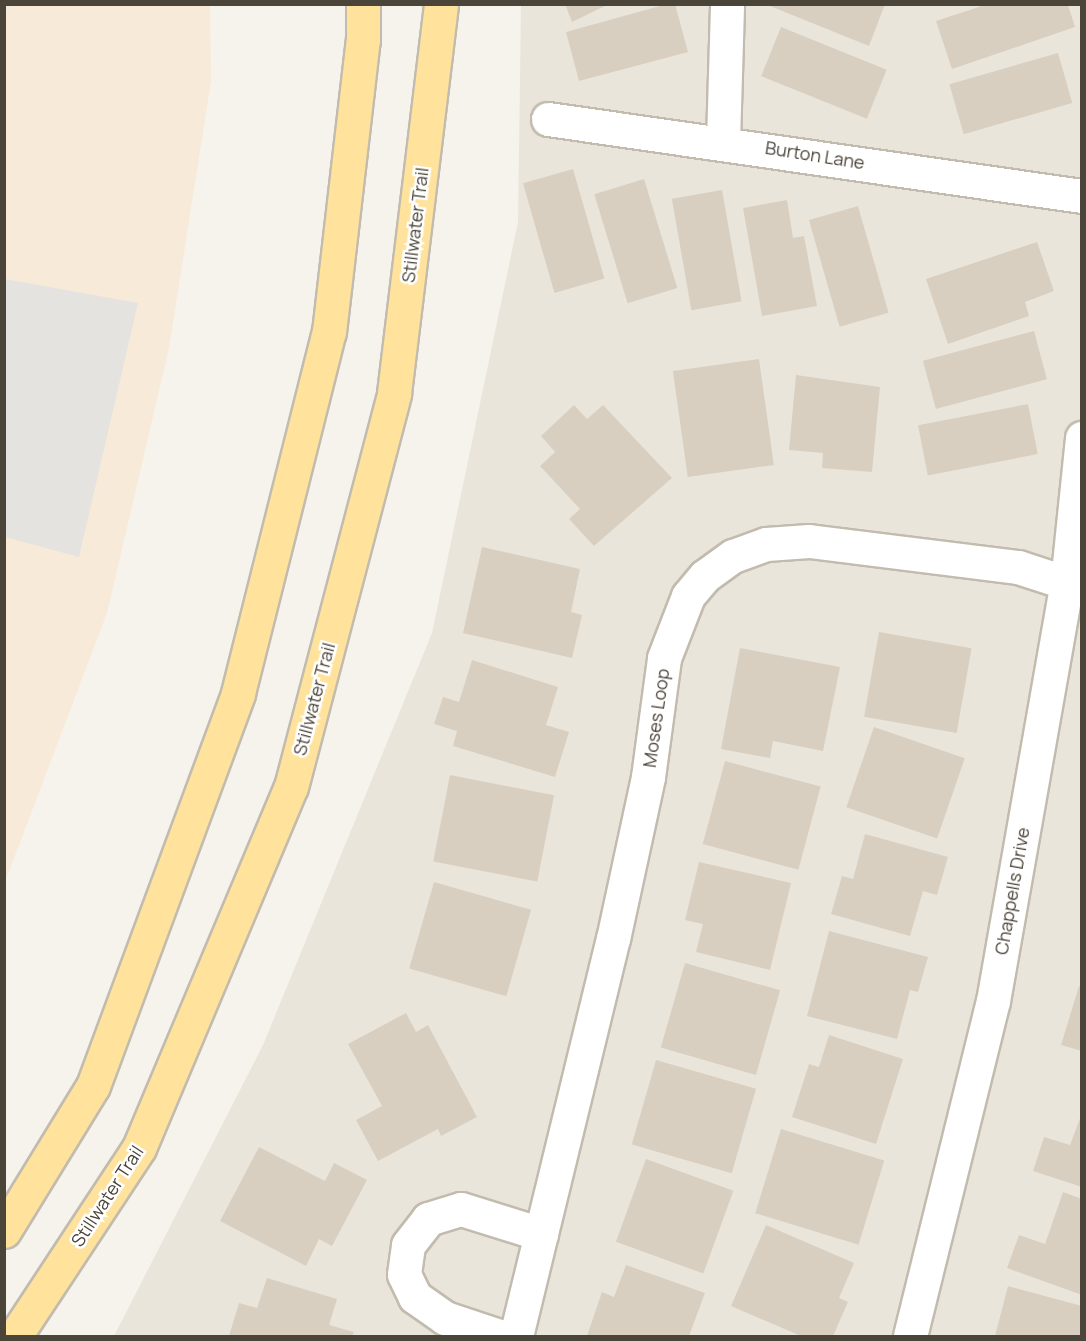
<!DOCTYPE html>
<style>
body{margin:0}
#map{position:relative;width:1086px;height:1341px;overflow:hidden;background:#f6f3ec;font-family:Manrope,sans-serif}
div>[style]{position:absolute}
.residential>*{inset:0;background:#eae5da}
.commercial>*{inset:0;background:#f7ead8}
.parking>*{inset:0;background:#e5e3e0}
.building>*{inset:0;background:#d8cfc1;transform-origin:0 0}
.roads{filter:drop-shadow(2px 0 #c2bbae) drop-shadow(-2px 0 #c2bbae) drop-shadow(0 2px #c2bbae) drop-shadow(0 -2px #c2bbae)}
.minor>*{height:33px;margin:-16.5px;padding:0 16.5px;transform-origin:16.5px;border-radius:16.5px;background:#fff}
.major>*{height:33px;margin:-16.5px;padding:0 16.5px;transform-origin:16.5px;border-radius:16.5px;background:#ffe39c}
span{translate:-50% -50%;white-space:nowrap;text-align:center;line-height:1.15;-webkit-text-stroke:5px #fff;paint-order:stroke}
.street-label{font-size:18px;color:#4b4439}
.frame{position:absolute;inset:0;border:6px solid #4b4439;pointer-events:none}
</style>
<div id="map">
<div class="residential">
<i style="clip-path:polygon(521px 5px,1081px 5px,1081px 1336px,114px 1336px,263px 1045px,432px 633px,518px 222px)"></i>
</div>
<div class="commercial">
<i style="clip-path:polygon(5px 5px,210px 5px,211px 81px,169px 348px,107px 613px,5px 882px)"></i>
</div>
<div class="parking">
<i style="clip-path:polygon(5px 279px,138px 303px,79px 557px,5px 537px)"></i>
</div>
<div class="building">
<i style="clip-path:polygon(565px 4px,609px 4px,572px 22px)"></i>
<i style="clip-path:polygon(667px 4px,675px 4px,688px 52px,579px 81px,566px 32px)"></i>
<i style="clip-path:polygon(765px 4px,885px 4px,869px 46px)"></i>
<i style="clip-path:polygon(985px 5px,1068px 5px,1075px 27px,952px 69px,936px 21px)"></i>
<i style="left:781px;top:27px;width:114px;height:53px;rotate:22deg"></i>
<i style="left:1058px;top:53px;width:52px;height:113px;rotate:74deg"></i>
<i style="left:573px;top:169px;width:114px;height:52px;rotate:74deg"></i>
<i style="left:644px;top:179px;width:114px;height:52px;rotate:73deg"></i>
<i style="left:722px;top:190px;width:113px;height:51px;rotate:80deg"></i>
<i style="clip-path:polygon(787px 200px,793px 238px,804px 236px,817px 306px,762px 316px,743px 208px)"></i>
<i style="left:858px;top:206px;width:111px;height:51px;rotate:74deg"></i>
<i style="clip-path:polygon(1037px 242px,1054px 291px,1025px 302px,1029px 316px,948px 344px,926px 279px)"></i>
<i style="left:1034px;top:331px;width:50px;height:115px;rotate:75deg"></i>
<i style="left:759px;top:359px;width:107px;height:87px;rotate:82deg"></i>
<i style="clip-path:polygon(796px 375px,880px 387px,872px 472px,822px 468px,823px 453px,789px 450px)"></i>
<i style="left:1028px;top:404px;width:51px;height:112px;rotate:79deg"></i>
<i style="clip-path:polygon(574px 405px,587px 419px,603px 405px,672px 478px,594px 546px,569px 519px,580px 509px,540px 466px,555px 452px,541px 436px)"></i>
<i style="clip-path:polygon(482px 547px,580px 569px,571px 612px,582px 615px,572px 658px,463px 633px)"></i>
<i style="left:879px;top:632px;width:94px;height:86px;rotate:10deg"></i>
<i style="clip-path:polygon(740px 648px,840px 667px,823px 751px,773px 741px,770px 758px,721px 749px)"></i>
<i style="clip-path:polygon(472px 660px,558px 687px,546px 725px,569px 732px,555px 777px,453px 746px,457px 731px,434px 724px,443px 697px,459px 702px)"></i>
<i style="left:874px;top:727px;width:96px;height:85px;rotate:19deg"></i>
<i style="left:725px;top:761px;width:99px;height:86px;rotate:15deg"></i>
<i style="left:450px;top:775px;width:106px;height:88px;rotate:11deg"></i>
<i style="clip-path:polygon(865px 834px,948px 857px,937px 895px,923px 891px,910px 936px,831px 914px,842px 876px,853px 879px)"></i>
<i style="clip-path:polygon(699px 862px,791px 883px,770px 970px,696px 952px,703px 924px,685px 920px)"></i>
<i style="left:434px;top:882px;width:101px;height:90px;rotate:16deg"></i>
<i style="clip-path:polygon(829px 931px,928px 957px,918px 992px,910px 990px,897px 1039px,807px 1016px)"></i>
<i style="left:685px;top:963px;width:99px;height:88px;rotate:16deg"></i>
<i style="clip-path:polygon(1079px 986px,1082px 987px,1082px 1051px,1061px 1045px)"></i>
<i style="clip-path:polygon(406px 1013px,416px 1032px,428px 1025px,477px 1117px,441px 1136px,438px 1129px,378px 1161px,356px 1120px,382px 1106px,348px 1044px)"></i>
<i style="clip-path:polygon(829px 1035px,903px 1059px,876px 1144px,792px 1117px,809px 1064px,819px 1067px)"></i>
<i style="left:656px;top:1060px;width:104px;height:88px;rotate:16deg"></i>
<i style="clip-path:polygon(1082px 1113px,1082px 1187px,1033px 1171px,1044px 1137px,1070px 1145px)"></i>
<i style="left:781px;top:1129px;width:108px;height:88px;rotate:17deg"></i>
<i style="clip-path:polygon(259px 1147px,325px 1181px,334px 1163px,367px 1180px,332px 1246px,319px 1239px,306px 1266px,220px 1221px)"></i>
<i style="left:646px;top:1159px;width:93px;height:88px;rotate:20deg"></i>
<i style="clip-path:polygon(1063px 1192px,1082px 1199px,1082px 1295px,1007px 1268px,1019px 1235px,1045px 1244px)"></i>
<i style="clip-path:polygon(766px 1225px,854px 1263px,839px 1298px,848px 1302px,833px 1336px,801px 1336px,731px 1306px)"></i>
<i style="clip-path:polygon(626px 1265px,705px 1293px,689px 1336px,587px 1336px,602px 1292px,614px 1297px)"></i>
<i style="clip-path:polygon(267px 1278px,337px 1299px,329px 1325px,354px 1332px,352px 1336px,229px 1336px,239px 1303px,257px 1308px)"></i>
<i style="clip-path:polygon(1008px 1286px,1082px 1306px,1082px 1336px,995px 1336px)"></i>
</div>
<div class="roads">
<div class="minor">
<i style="left:548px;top:119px;width:540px;rotate:8.21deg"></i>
<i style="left:723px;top:141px;width:137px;rotate:-88.3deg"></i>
<i style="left:499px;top:1336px;width:57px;rotate:-161.6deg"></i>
<i style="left:445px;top:1318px;width:37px;rotate:-145deg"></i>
<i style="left:415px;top:1297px;width:25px;rotate:-116deg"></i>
<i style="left:404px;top:1274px;width:29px;rotate:-82deg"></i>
<i style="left:408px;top:1245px;width:33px;rotate:-52deg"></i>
<i style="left:428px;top:1219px;width:34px;rotate:-17deg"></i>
<i style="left:461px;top:1209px;width:84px;rotate:17.4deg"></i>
<i style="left:516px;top:1336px;width:409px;rotate:-76.3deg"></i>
<i style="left:613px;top:939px;width:166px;rotate:-77.8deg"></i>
<i style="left:648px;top:777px;width:120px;rotate:-82.3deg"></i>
<i style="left:664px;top:658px;width:66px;rotate:-68.8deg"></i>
<i style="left:688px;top:596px;width:26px;rotate:-50deg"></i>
<i style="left:705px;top:576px;width:34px;rotate:-36deg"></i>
<i style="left:733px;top:556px;width:35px;rotate:-20deg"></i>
<i style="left:766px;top:544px;width:43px;rotate:-4deg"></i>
<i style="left:809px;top:541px;width:211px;rotate:7.1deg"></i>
<i style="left:1018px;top:567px;width:52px;rotate:18.1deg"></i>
<i style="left:910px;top:1336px;width:345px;rotate:-76.1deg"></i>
<i style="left:993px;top:1001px;width:424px;rotate:-80deg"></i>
<i style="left:1067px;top:583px;width:146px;rotate:-84.1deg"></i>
</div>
<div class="major">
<i style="left:4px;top:1231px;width:170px;rotate:-58.5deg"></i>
<i style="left:93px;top:1086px;width:419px;rotate:-69.7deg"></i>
<i style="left:238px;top:693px;width:372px;rotate:-75.9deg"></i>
<i style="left:329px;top:332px;width:294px;rotate:-83.4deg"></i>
<i style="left:363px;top:40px;width:36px;rotate:-90deg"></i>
<i style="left:15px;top:1336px;width:225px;rotate:-56.6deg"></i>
<i style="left:139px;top:1148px;width:392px;rotate:-67.2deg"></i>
<i style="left:291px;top:787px;width:407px;rotate:-75.3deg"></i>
<i style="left:394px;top:393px;width:392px;rotate:-83.1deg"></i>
</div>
</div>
<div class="street-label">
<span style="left:815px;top:155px;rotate:9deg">Burton Lane</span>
<span style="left:415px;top:225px;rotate:-83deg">Stillwater Trail</span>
<span style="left:314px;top:699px;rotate:-75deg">Stillwater Trail</span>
<span style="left:656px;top:718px;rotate:-82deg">Moses Loop</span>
<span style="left:1012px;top:891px;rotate:-80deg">Chappells Drive</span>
<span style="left:107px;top:1196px;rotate:-57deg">Stillwater Trail</span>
</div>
<div class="frame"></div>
</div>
